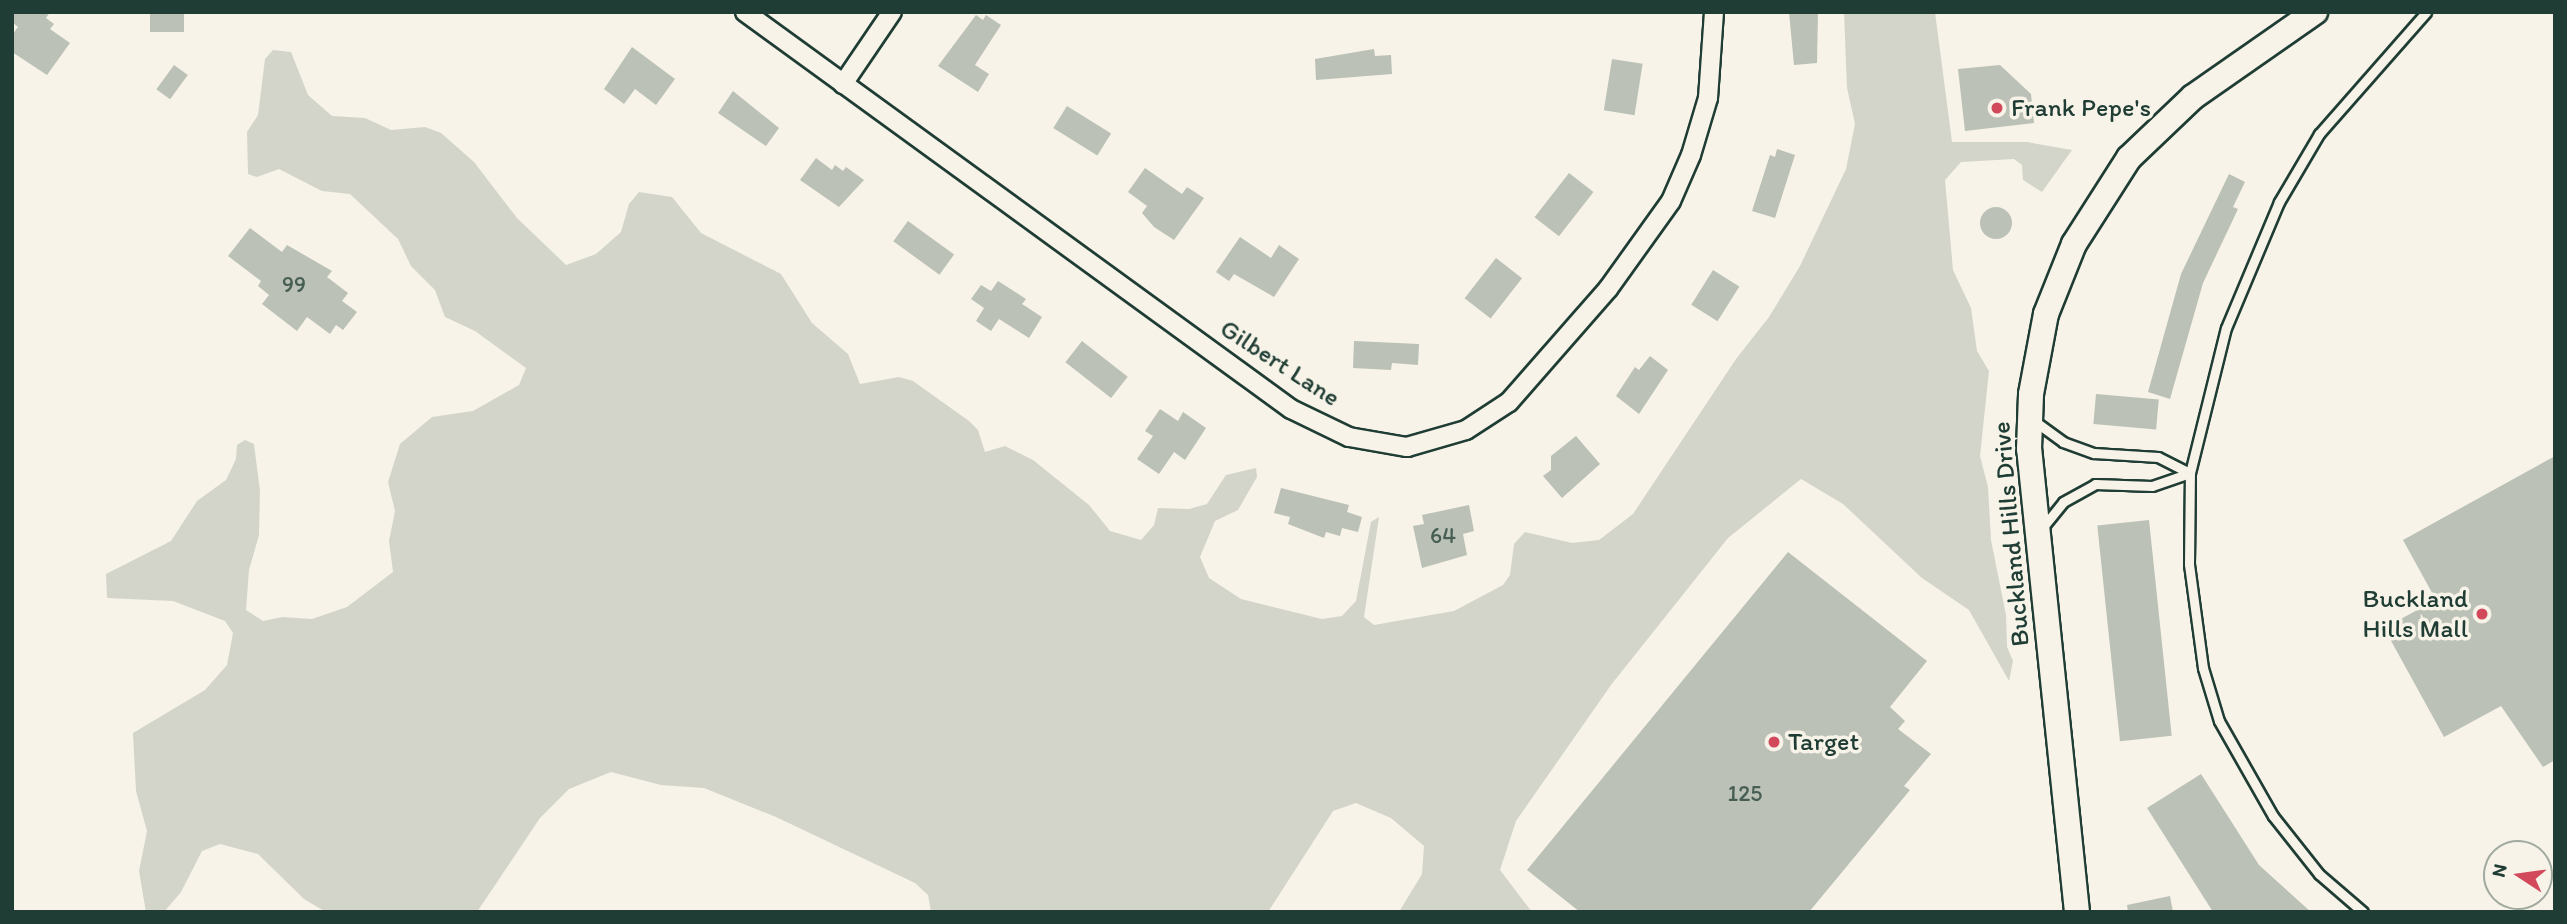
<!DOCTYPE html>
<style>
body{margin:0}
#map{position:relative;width:2567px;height:924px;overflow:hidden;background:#f7f3e8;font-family:Itim,sans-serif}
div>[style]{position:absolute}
.green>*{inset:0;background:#d3d5ca}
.building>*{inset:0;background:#bbc1b6;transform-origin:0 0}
.round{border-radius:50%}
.roads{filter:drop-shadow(2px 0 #1f3d34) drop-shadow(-2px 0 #1f3d34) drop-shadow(0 2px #1f3d34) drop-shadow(0 -2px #1f3d34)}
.lane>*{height:9px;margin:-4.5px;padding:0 4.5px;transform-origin:4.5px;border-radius:4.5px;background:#f7f3e8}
.street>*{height:18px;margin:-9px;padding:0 9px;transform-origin:9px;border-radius:9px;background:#f7f3e8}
.secondary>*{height:24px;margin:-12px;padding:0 12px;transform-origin:12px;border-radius:12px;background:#f7f3e8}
.dots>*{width:19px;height:19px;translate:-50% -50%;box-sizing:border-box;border:4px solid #f7f3e8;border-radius:50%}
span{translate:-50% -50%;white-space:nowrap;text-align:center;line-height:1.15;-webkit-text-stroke:7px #f7f3e8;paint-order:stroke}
.number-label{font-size:23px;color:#465e54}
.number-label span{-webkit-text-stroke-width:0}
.poi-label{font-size:26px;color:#1f3d34}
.left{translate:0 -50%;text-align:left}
.right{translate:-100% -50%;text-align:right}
.street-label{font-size:26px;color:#1f3d34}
.frame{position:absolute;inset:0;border:14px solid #1f3d34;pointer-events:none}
.north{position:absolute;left:2483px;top:840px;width:70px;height:70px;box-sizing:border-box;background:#f7f3e8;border:2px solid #a1aaa0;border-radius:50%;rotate:283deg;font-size:19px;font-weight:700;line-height:28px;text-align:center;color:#1f3d34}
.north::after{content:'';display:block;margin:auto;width:24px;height:32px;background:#d1495b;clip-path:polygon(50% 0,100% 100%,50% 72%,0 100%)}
</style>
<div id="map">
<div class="green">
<i style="clip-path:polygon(1844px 12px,1935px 12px,1952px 142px,2027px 142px,2072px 150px,2042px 192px,2023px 180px,2022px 165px,2014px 159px,1961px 162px,1945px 180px,1953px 270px,1971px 308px,1977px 351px,1989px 371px,1980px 456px,1988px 487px,1991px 540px,2006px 615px,2007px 647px,2013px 661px,2009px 681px,1969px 610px,1922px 578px,1843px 504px,1801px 479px,1728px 538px,1611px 685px,1516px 821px,1500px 870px,1532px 912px,1399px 912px,1422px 874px,1424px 846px,1391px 818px,1356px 803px,1333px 811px,1268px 912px,931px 912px,928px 895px,915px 883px,776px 817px,704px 788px,661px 785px,611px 772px,569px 789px,540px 818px,477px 912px,326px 912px,304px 899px,258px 854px,220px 844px,202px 851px,181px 892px,164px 912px,146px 912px,139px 871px,147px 831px,136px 791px,133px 733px,205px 690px,227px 665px,233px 633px,225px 621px,173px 601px,107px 598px,106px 574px,171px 541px,197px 501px,226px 480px,236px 459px,237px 445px,245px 440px,254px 444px,260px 491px,259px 535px,249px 570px,246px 610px,263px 621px,282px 617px,312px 619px,347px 607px,393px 572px,389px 541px,395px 511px,388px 482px,400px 444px,432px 417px,473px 411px,519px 385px,526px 368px,475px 331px,445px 317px,435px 290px,411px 266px,398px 239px,350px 194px,322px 191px,279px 169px,257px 177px,248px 174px,247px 132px,258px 115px,265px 59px,273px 50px,291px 52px,308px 95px,332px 116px,365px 118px,391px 130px,425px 127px,441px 133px,474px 162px,517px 218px,566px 265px,596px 254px,621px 232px,629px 204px,639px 192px,672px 197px,701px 233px,781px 274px,812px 323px,848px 354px,860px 384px,899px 377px,913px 381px,969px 421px,978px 430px,985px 452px,1005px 446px,1033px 460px,1089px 505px,1110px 531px,1141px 540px,1154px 525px,1158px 508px,1189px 509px,1207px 504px,1226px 475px,1256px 468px,1257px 477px,1238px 510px,1215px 521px,1200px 557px,1209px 578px,1241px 599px,1322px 619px,1342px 616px,1356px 601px,1371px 522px,1379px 517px,1364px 617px,1374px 625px,1454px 611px,1503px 585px,1510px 575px,1514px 544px,1525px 532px,1572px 543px,1599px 540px,1633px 514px,1736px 359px,1769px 317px,1800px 266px,1846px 169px,1855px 124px,1847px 88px)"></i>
</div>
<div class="building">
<i style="clip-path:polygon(12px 12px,50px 12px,46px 18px,54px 24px,50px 29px,70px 43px,47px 75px,12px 52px,12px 35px,18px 27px,12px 22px)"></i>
<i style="left:150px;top:12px;width:34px;height:20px"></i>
<i style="clip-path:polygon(1789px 12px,1818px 12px,1817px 63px,1794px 65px)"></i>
<i style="clip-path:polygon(976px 15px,983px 20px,986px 15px,1001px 25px,975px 65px,989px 74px,978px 92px,938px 66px)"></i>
<i style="clip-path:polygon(632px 47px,675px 79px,656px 105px,635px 89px,624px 104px,604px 89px)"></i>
<i style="clip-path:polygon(1374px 49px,1375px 56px,1391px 55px,1392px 74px,1316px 80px,1315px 59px)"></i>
<i style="left:1612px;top:59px;width:31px;height:52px;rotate:9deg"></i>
<i style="left:174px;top:65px;width:17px;height:30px;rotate:36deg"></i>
<i style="clip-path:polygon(2000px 65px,2031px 94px,2034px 123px,1965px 131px,1958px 69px)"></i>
<i style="clip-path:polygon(733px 91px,779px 128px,766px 146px,718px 113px)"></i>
<i style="left:1067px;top:106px;width:52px;height:26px;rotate:32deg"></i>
<i style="clip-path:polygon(1777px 149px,1795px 155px,1775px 218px,1752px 211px,1770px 155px,1775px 157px)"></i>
<i style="clip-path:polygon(816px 158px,832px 170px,835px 165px,843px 171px,846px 167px,864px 180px,839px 207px,800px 180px)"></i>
<i style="clip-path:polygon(1145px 168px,1182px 194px,1187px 187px,1204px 198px,1174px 240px,1154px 227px,1142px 213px,1147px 206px,1128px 192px)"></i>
<i style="left:1569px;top:173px;width:31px;height:56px;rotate:38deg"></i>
<i style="clip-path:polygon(2229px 174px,2245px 182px,2233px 207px,2238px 209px,2203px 283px,2170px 399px,2148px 392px,2181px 274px)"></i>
<i class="round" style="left:1980px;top:207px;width:32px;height:32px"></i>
<i style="left:908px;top:221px;width:57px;height:25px;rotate:36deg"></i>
<i style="clip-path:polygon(250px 228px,282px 252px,287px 245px,332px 271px,327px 277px,348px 293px,342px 301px,357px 312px,343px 330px,336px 325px,330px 334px,307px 317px,297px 331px,262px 304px,269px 295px,258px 286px,261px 281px,228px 256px)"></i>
<i style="clip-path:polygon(1240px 237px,1271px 258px,1279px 245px,1299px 259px,1274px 297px,1234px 274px,1229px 281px,1216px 272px)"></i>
<i style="left:1496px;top:258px;width:33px;height:51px;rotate:38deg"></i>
<i style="left:1713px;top:270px;width:31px;height:41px;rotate:32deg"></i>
<i style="clip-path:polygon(998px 281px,1026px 299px,1022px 304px,1042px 317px,1029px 338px,999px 319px,991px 331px,976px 321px,984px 308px,971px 299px,981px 285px,991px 291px)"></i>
<i style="left:1082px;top:341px;width:58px;height:27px;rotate:38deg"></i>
<i style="clip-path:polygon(1354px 341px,1419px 344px,1418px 365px,1392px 363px,1391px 370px,1353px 368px)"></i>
<i style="clip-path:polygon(1650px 356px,1668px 370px,1639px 414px,1616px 396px,1635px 367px,1639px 370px)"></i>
<i style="left:2096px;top:394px;width:63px;height:30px;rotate:5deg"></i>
<i style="clip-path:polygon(1160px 409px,1178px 421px,1183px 412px,1206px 428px,1185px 460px,1174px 452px,1159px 474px,1137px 459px,1153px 436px,1145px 431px)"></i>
<i style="clip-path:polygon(1576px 436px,1600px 464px,1562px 498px,1543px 476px,1551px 470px,1551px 456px)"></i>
<i style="clip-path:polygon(2555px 456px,2555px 760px,2543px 767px,2501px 706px,2444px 737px,2384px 628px,2436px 600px,2403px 540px)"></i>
<i style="clip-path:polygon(1281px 488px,1349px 505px,1347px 512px,1362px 517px,1358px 532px,1342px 528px,1340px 536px,1326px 532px,1324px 538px,1288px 524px,1290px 517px,1274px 513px)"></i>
<i style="clip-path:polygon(1469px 505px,1474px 531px,1463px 534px,1467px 555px,1422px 568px,1413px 526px,1424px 524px,1422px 515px)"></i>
<i style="left:2149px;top:520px;width:217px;height:52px;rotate:84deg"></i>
<i style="clip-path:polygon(1788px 552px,1927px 661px,1890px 707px,1905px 721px,1898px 729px,1931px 754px,1904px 786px,1910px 790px,1809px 912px,1580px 912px,1527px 870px)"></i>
<i style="clip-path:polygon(2201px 774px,2259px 865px,2311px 912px,2213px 912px,2147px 808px)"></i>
<i style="clip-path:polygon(2170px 896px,2173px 912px,2128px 912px,2127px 905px)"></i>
</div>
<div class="roads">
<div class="lane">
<i style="left:2033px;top:420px;width:37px;rotate:36deg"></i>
<i style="left:2063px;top:442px;width:33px;rotate:20deg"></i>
<i style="left:2094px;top:453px;width:64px;rotate:3.6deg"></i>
<i style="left:2158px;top:457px;width:36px;rotate:27deg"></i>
<i style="left:2043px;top:527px;width:32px;rotate:-51deg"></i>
<i style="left:2063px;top:502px;width:37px;rotate:-29deg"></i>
<i style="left:2095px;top:484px;width:57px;rotate:2deg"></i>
<i style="left:2152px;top:486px;width:40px;rotate:-18.9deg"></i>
<i style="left:2363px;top:912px;width:58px;rotate:-139.2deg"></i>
<i style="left:2319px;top:874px;width:74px;rotate:-128.4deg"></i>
<i style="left:2273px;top:816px;width:109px;rotate:-119.6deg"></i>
<i style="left:2219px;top:721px;width:55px;rotate:-106.8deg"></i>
<i style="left:2203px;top:668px;width:105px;rotate:-97.7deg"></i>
<i style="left:2189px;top:564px;width:91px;rotate:-89.4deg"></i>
<i style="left:2190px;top:473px;width:149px;rotate:-76.1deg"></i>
<i style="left:2226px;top:328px;width:137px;rotate:-67.2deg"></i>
<i style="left:2279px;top:202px;width:79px;rotate:-59.5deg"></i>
<i style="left:2319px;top:134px;width:162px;rotate:-48.7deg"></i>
</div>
<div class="street">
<i style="left:745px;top:12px;width:675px;rotate:36.02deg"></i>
<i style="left:1291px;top:409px;width:64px;rotate:25.8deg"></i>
<i style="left:1349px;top:437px;width:59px;rotate:9.8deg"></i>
<i style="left:1407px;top:447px;width:61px;rotate:-16.1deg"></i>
<i style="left:1466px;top:430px;width:51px;rotate:-33.1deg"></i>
<i style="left:1509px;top:402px;width:150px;rotate:-48.8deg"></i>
<i style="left:1608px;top:289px;width:108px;rotate:-54.4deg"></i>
<i style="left:1671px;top:201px;width:50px;rotate:-66.5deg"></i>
<i style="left:1691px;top:155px;width:59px;rotate:-73.4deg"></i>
<i style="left:1708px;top:98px;width:86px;rotate:-86deg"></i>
<i style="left:843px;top:84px;width:87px;rotate:-55.8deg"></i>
</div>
<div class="secondary">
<i style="left:2077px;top:912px;width:465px;rotate:-95.9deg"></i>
<i style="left:2029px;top:449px;width:55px;rotate:-87.9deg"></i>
<i style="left:2031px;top:394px;width:81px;rotate:-79.4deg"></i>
<i style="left:2046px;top:314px;width:75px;rotate:-68.2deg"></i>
<i style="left:2074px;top:244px;width:102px;rotate:-57.4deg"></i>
<i style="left:2129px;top:158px;width:88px;rotate:-43.6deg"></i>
<i style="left:2193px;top:97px;width:149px;rotate:-34.9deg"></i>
</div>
</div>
<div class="dots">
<i style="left:1997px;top:108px;background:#d1495b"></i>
<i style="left:2482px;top:614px;background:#d1495b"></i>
<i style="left:1774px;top:742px;background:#d1495b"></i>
</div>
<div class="number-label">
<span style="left:294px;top:284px">99</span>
<span style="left:1443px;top:535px">64</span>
<span style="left:1745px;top:793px">125</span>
</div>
<div class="poi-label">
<span class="left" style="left:2011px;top:108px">Frank Pepe's</span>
<span class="right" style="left:2468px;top:614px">Buckland<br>Hills Mall</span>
<span class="left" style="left:1788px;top:742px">Target</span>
</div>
<div class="street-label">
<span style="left:1280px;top:363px;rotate:33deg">Gilbert Lane</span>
<span style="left:2011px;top:534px;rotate:-95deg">Buckland Hills Drive</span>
</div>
<div class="frame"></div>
<div class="north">N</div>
</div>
